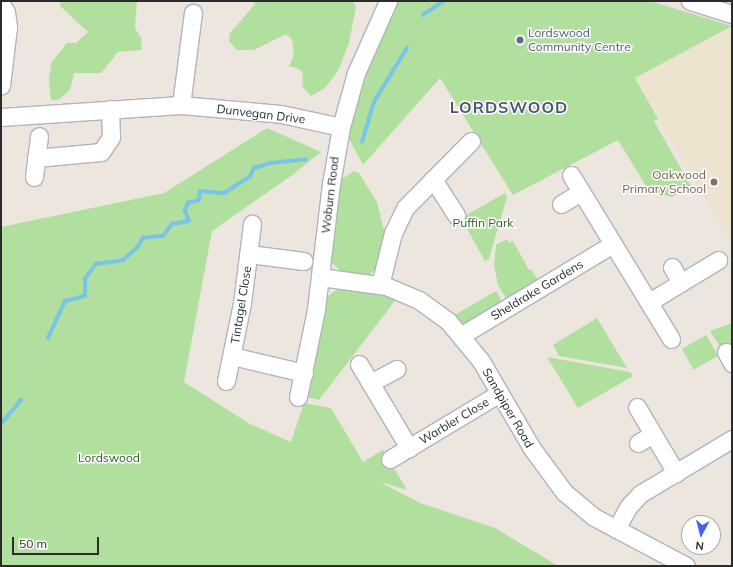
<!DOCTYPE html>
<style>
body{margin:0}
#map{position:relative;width:733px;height:567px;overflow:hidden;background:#ece6de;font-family:Mulish,sans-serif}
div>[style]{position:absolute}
.education>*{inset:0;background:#ece4ce}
.green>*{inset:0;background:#b1df9e;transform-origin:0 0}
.stream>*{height:3.5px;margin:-1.75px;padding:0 1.75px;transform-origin:1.75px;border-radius:1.75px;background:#78c5e7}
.roads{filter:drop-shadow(1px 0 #b1b3bd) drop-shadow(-1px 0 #b1b3bd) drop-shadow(0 1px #b1b3bd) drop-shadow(0 -1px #b1b3bd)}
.minor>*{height:17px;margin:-8.5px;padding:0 8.5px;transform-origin:8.5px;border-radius:8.5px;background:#fff}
.dots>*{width:11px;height:11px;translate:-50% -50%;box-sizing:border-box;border:2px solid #fff;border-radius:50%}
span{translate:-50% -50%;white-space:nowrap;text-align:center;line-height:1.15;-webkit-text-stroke:3px #fff;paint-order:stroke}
.service-label{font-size:12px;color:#4e5e75}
.left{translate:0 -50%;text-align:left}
.street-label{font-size:12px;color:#2b2b2b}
.education-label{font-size:12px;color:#785e54}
.right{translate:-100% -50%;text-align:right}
.park-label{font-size:12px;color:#2b641f}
.district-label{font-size:16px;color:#4e5479;font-weight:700;letter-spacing:1px}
.frame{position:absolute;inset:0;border:2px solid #2b2b2b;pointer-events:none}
.north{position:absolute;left:681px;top:515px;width:40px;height:40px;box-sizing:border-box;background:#fff;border:1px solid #aaa;border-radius:50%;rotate:187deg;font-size:11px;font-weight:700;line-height:16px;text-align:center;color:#2b2b2b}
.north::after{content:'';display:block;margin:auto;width:14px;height:18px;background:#4861ee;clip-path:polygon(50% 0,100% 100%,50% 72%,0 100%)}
.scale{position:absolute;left:12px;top:537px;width:87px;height:18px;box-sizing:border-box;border:2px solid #2b2b2b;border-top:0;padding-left:5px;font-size:12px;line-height:14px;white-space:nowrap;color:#2b2b2b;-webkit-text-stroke:3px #fff;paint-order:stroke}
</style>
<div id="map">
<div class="education">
<i style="clip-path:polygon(732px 27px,732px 245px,635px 78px)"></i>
</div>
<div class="green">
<i style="clip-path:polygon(60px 1px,137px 1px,135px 28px,141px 38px,142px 50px,118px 52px,101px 73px,74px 73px,70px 90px,58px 100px,51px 100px,49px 80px,51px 63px,67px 43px,76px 43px,88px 32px,60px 6px)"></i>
<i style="clip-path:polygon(251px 1px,353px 1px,356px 7px,349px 43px,338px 71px,325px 88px,311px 96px,302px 86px,303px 74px,299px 69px,289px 66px,294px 55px,292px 39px,286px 34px,254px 50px,237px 50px,229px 41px,230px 33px,255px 4px)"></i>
<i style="clip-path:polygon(396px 1px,650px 1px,732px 26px,635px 78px,658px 119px,654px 121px,691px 186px,672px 197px,649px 191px,618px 140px,513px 195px,440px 78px,363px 165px,348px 137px,369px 59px)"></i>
<i style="clip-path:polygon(267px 128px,321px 152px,295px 173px,212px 231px,184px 382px,250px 424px,291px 442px,304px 403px,331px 408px,363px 462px,383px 450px,407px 490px,380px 482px,420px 503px,495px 528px,558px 566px,1px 566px,1px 227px,164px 193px)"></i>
<i style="clip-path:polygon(354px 171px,359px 173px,377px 202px,383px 227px,387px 233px,377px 268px,368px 276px,343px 273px,332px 263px,329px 256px,339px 181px)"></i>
<i style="clip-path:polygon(505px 193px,507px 197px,489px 259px,485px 261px,461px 218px)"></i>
<i style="clip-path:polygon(507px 239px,509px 243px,513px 241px,529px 270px,531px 269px,539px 281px,507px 300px,498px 285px,494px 265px,496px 245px)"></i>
<i style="clip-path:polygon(340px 287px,372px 291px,397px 298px,319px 400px,306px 397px,324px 299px)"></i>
<i style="clip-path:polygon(496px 291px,503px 303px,464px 325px,453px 316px)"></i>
<i style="clip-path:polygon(597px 318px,627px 368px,559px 356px,553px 345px)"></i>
<i style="clip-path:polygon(732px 323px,732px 344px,722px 350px,710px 331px)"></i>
<i style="left:706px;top:335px;width:24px;height:28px;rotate:60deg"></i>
<i style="clip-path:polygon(547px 357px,630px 372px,633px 376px,578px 408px)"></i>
</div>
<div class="stream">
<i style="left:423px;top:15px;width:25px;rotate:-34deg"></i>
<i style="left:362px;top:142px;width:42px;rotate:-73.3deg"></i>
<i style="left:374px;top:102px;width:63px;rotate:-58.6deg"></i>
<i style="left:48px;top:338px;width:41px;rotate:-65.3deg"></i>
<i style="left:65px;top:301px;width:21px;rotate:-14deg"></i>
<i style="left:85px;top:296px;width:17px;rotate:-90deg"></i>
<i style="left:85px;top:279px;width:19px;rotate:-54deg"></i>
<i style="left:96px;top:264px;width:27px;rotate:-8deg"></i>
<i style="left:123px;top:260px;width:18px;rotate:-41deg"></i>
<i style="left:137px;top:248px;width:12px;rotate:-59deg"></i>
<i style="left:143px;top:238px;width:20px;rotate:-6deg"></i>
<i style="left:163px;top:236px;width:15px;rotate:-53deg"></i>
<i style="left:172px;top:224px;width:17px;rotate:-10deg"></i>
<i style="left:189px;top:221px;width:11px;rotate:-112deg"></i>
<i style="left:185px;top:211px;width:9px;rotate:-69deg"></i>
<i style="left:188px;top:203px;width:11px;rotate:-15deg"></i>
<i style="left:199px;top:200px;width:9px;rotate:-84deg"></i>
<i style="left:200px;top:191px;width:24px;rotate:5deg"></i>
<i style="left:224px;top:193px;width:31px;rotate:-32deg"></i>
<i style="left:250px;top:177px;width:10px;rotate:-66deg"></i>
<i style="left:254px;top:168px;width:17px;rotate:-17deg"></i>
<i style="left:270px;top:163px;width:36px;rotate:-6deg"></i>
<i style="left:1px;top:424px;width:31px;rotate:-50deg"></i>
</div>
<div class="roads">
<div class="minor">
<i style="left:690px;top:1px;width:44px;rotate:17.2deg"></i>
<i style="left:1px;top:4px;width:9px;rotate:58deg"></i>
<i style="left:6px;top:12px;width:15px;rotate:82deg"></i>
<i style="left:8px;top:27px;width:59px;rotate:96.8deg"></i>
<i style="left:181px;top:105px;width:93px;rotate:-82.6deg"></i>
<i style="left:1px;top:117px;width:180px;rotate:-3.8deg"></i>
<i style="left:181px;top:105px;width:100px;rotate:5.1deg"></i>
<i style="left:281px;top:114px;width:61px;rotate:12.2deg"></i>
<i style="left:36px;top:158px;width:65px;rotate:-5.3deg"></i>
<i style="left:101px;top:152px;width:18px;rotate:-56deg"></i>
<i style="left:111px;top:137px;width:28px;rotate:-92deg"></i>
<i style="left:571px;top:175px;width:192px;rotate:58.6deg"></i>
<i style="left:34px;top:177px;width:41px;rotate:-83deg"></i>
<i style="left:433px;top:179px;width:43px;rotate:57.4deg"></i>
<i style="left:561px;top:204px;width:23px;rotate:-31deg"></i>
<i style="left:249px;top:254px;width:55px;rotate:7.3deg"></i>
<i style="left:672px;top:267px;width:18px;rotate:61deg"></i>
<i style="left:320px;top:277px;width:67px;rotate:7.8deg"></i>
<i style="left:386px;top:286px;width:36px;rotate:23deg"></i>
<i style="left:419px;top:300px;width:36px;rotate:36deg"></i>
<i style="left:448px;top:321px;width:52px;rotate:50.5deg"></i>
<i style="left:481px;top:361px;width:99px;rotate:59.8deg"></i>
<i style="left:531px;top:447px;width:56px;rotate:53.7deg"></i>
<i style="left:564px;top:492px;width:39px;rotate:40deg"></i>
<i style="left:594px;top:517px;width:104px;rotate:28deg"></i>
<i style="left:380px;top:285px;width:54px;rotate:-76deg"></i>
<i style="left:393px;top:233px;width:28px;rotate:-64deg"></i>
<i style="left:405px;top:208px;width:94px;rotate:-45.4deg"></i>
<i style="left:649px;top:302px;width:81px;rotate:-31.3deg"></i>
<i style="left:462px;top:335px;width:176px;rotate:-31.1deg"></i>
<i style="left:726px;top:352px;width:13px;rotate:61deg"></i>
<i style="left:232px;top:356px;width:74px;rotate:13.3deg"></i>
<i style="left:359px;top:364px;width:98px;rotate:59.2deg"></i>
<i style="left:226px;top:381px;width:80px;rotate:-78.4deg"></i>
<i style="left:242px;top:303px;width:80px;rotate:-82.8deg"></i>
<i style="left:370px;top:383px;width:30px;rotate:-28deg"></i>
<i style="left:298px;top:397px;width:90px;rotate:-78.4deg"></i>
<i style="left:316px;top:309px;width:126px;rotate:-83.2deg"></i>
<i style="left:331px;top:184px;width:58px;rotate:-80deg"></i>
<i style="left:341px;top:127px;width:56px;rotate:-74.5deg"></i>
<i style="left:356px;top:73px;width:79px;rotate:-66deg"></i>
<i style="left:637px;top:407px;width:77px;rotate:59.4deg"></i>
<i style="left:638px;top:443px;width:17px;rotate:-31deg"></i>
<i style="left:390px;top:459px;width:128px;rotate:-31deg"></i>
<i style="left:616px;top:529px;width:26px;rotate:-61deg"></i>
<i style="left:629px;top:506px;width:16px;rotate:-47deg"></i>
<i style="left:640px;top:494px;width:107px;rotate:-30.9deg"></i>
</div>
</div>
<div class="dots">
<i style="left:520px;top:40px;background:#5c6f8a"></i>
<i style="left:714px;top:182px;background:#8d6e63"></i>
</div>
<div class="service-label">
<span class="left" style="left:528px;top:40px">Lordswood<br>Community Centre</span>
</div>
<div class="street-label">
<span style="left:261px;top:114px;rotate:7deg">Dunvegan Drive</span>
<span style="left:330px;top:195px;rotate:-83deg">Woburn Road</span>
<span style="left:537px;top:290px;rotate:-31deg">Sheldrake Gardens</span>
<span style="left:241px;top:305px;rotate:-81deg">Tintagel Close</span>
<span style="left:508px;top:408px;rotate:60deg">Sandpiper Road</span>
<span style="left:454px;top:421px;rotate:-31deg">Warbler Close</span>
</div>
<div class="education-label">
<span class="right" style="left:706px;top:182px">Oakwood<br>Primary School</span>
</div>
<div class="park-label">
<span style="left:483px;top:223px">Puffin Park</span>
<span style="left:109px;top:458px">Lordswood</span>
</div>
<div class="district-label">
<span style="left:509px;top:107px">LORDSWOOD</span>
</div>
<div class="frame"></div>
<div class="north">N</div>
<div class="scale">50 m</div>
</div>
